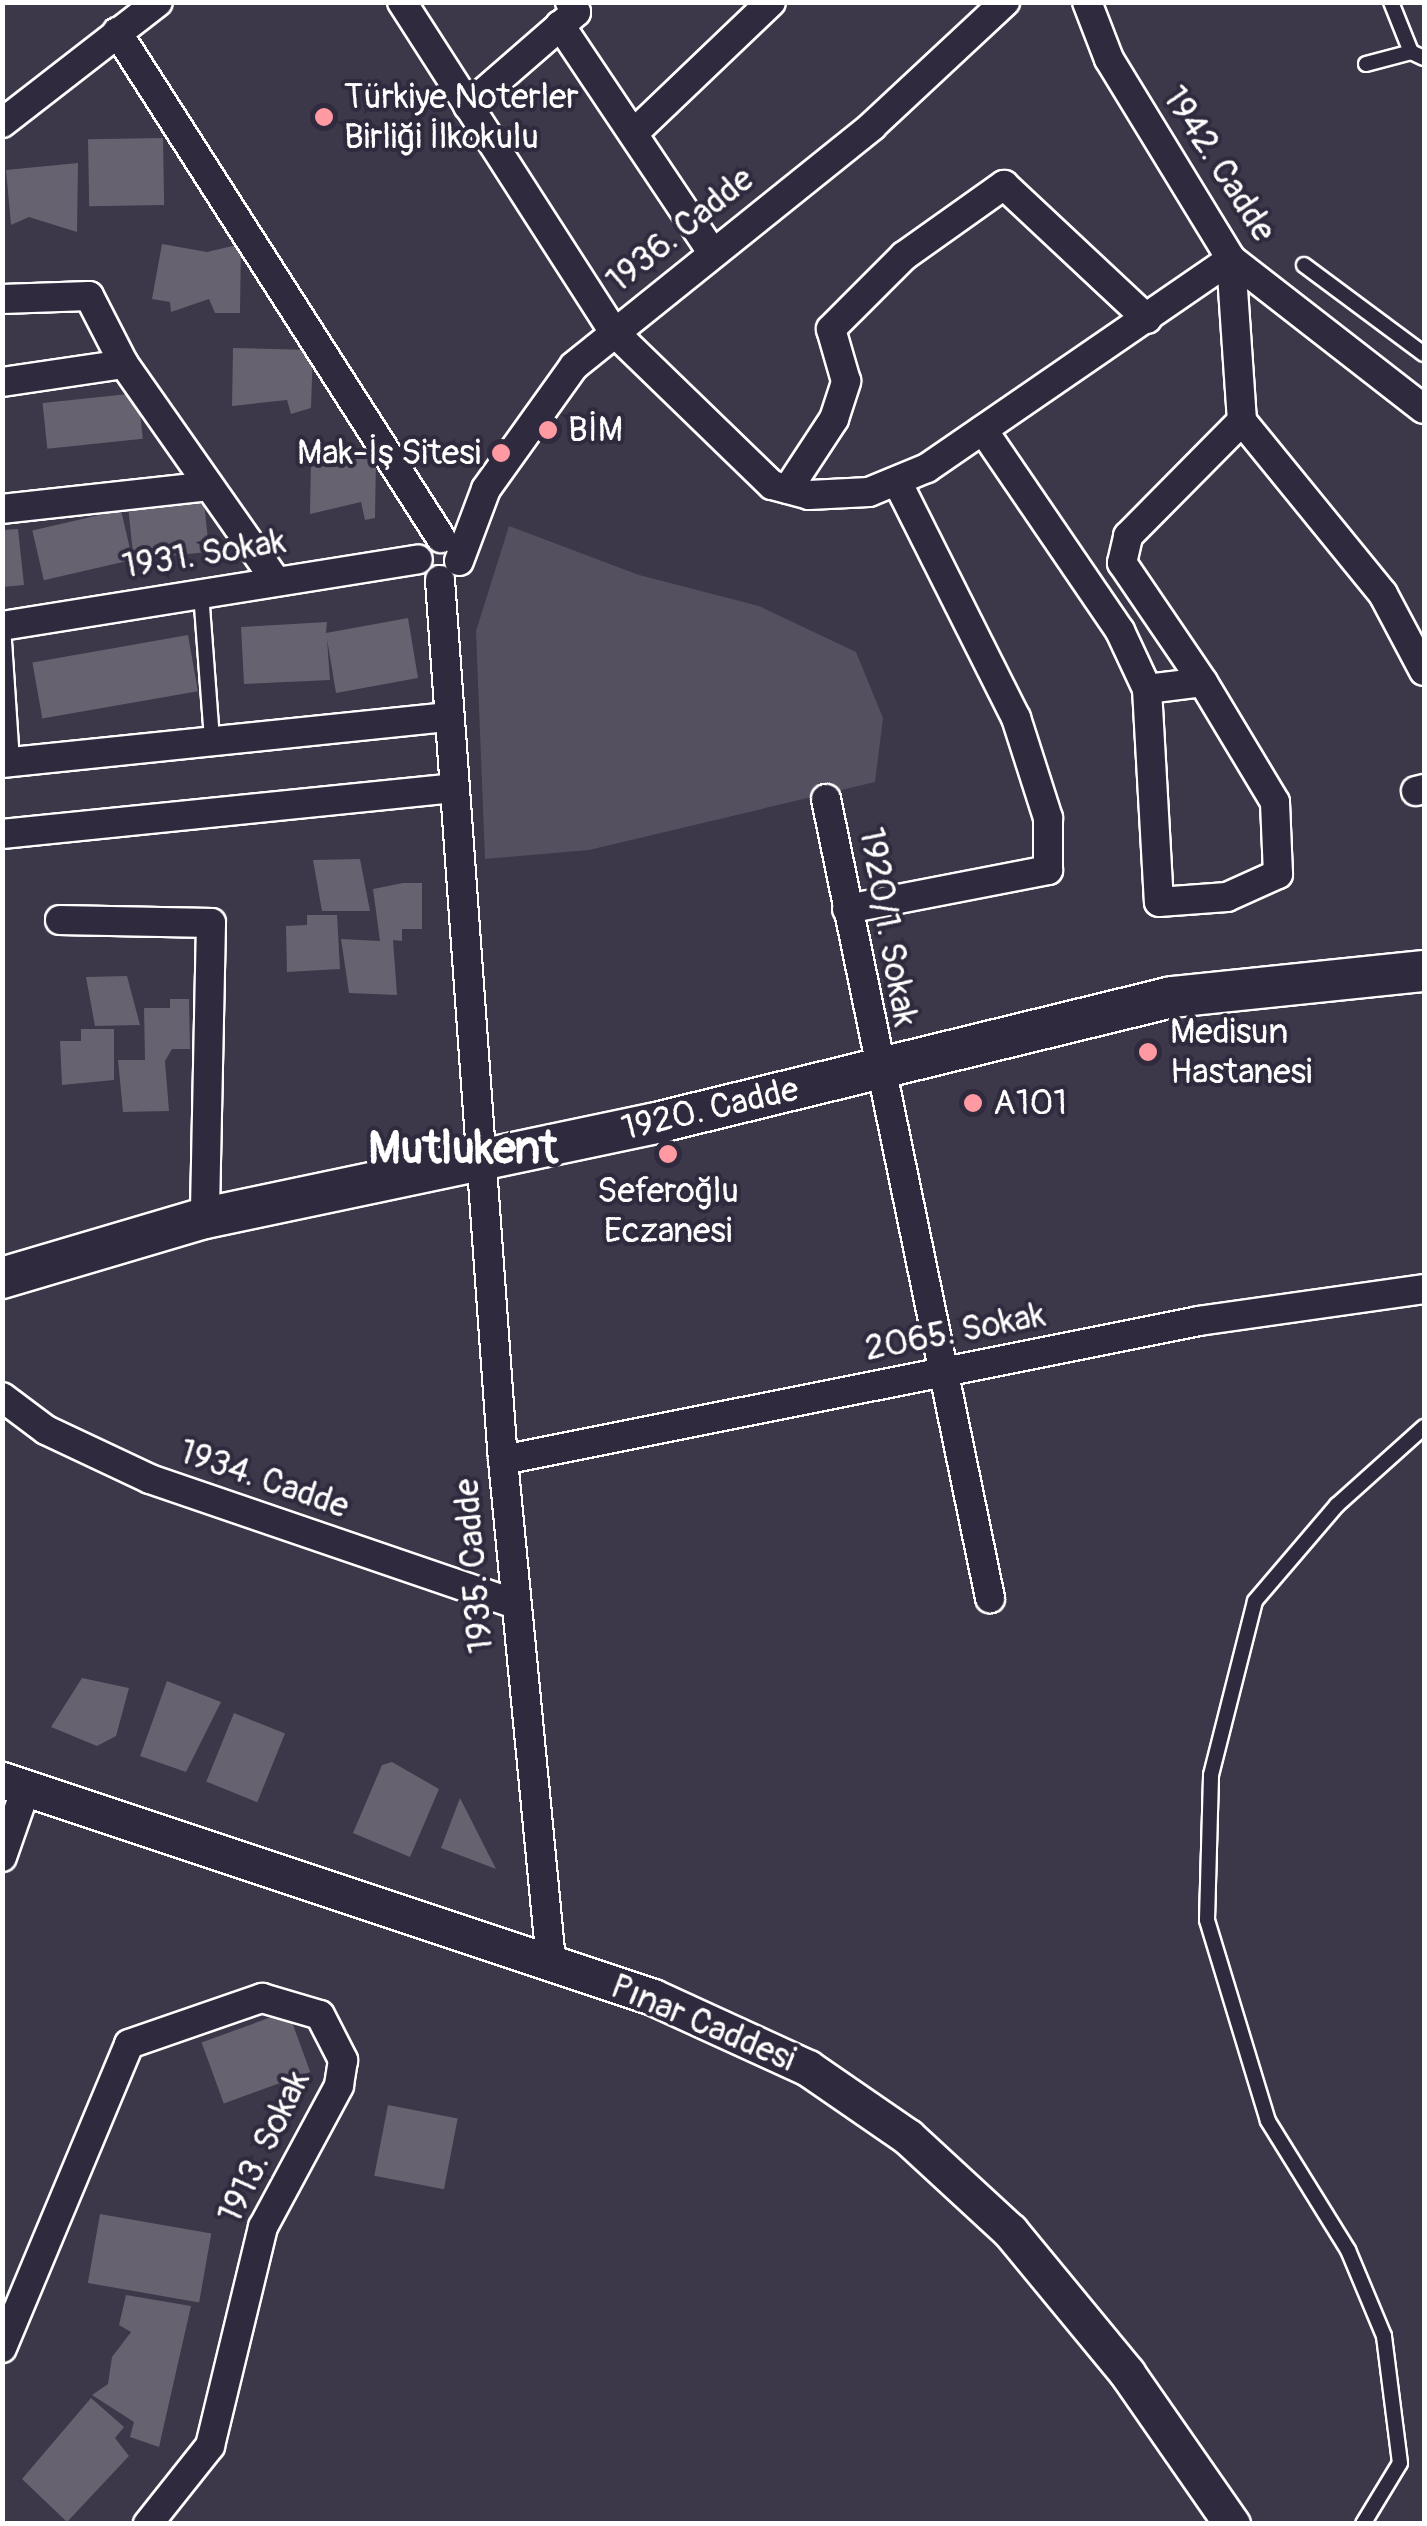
<!DOCTYPE html>
<meta charset="utf-8">
<style>
body{margin:0}
#map{position:relative;width:1427px;height:2526px;overflow:hidden;background:#3c3749;font-family:Pangolin,sans-serif}
div>[style]{position:absolute}
.green>*{inset:0;background:#555060}
.building>*{inset:0;background:#666270;transform-origin:0 0}
.roads{filter:drop-shadow(2px 0 #fff) drop-shadow(-2px 0 #fff) drop-shadow(0 2px #fff) drop-shadow(0 -2px #fff)}
.service>*{height:14px;margin:-7px;padding:0 7px;transform-origin:7px;border-radius:7px;background:#2f2a3d}
.minor>*{height:28px;margin:-14px;padding:0 14px;transform-origin:14px;border-radius:14px;background:#2f2a3d}
.tertiary>*{height:35px;margin:-17.5px;padding:0 17.5px;transform-origin:17.5px;border-radius:17.5px;background:#2f2a3d}
.secondary>*{height:40px;margin:-20px;padding:0 20px;transform-origin:20px;border-radius:20px;background:#2f2a3d}
.dots>*{width:28px;height:28px;translate:-50% -50%;box-sizing:border-box;border:5px solid #2f2a3d;border-radius:50%}
span{translate:-50% -50%;white-space:nowrap;text-align:center;line-height:1.15;-webkit-text-stroke:8px #2f2a3d;paint-order:stroke}
.poi-label{font-size:35px;color:#fff}
.left{translate:0 -50%;text-align:left}
.right{translate:-100% -50%;text-align:right}
.street-label{font-size:35px;color:#fff}
.district-label{font-size:45px;color:#fff;font-weight:700}
.frame{position:absolute;inset:0;border:5px solid #fff;pointer-events:none}
</style>
<div id="map">
<div class="green">
<i style="clip-path:polygon(509px 526px,639px 575px,759px 606px,856px 652px,883px 718px,875px 782px,589px 850px,485px 859px,476px 631px)"></i>
</div>
<div class="building">
<i style="left:163px;top:138px;width:67px;height:75px;rotate:89deg"></i>
<i style="clip-path:polygon(78px 163px,77px 232px,29px 217px,11px 225px,6px 170px)"></i>
<i style="clip-path:polygon(162px 244px,207px 252px,241px 244px,240px 313px,215px 313px,209px 299px,171px 312px,170px 302px,152px 299px)"></i>
<i style="clip-path:polygon(233px 348px,313px 350px,311px 408px,291px 414px,287px 400px,232px 406px)"></i>
<i style="left:138px;top:393px;width:46px;height:96px;rotate:84deg"></i>
<i style="clip-path:polygon(311px 458px,376px 459px,375px 518px,365px 520px,361px 502px,310px 514px)"></i>
<i style="left:204px;top:502px;width:50px;height:76px;rotate:84deg"></i>
<i style="left:121px;top:510px;width:51px;height:91px;rotate:77deg"></i>
<i style="clip-path:polygon(18px 529px,24px 585px,2px 587px,2px 530px)"></i>
<i style="clip-path:polygon(408px 618px,418px 678px,336px 693px,327px 639px,330px 680px,244px 684px,241px 627px,327px 622px,326px 633px)"></i>
<i style="left:188px;top:635px;width:57px;height:158px;rotate:80deg"></i>
<i style="clip-path:polygon(360px 859px,370px 911px,322px 911px,313px 860px)"></i>
<i style="clip-path:polygon(403px 883px,422px 883px,422px 929px,402px 929px,402px 941px,393px 940px,397px 995px,349px 993px,341px 939px,380px 941px,373px 889px)"></i>
<i style="clip-path:polygon(307px 915px,337px 915px,340px 969px,287px 972px,286px 926px,307px 925px)"></i>
<i style="clip-path:polygon(127px 976px,140px 1025px,95px 1026px,86px 977px)"></i>
<i style="clip-path:polygon(170px 999px,189px 999px,190px 1049px,172px 1049px,165px 1061px,169px 1111px,123px 1112px,118px 1060px,145px 1060px,144px 1008px,170px 1008px)"></i>
<i style="clip-path:polygon(81px 1029px,114px 1029px,114px 1080px,62px 1085px,60px 1041px,81px 1041px)"></i>
<i style="clip-path:polygon(82px 1678px,129px 1688px,116px 1736px,97px 1746px,51px 1727px)"></i>
<i style="clip-path:polygon(167px 1681px,221px 1702px,186px 1772px,140px 1756px)"></i>
<i style="left:234px;top:1713px;width:55px;height:74px;rotate:22deg"></i>
<i style="clip-path:polygon(392px 1762px,439px 1789px,410px 1857px,353px 1833px,382px 1765px)"></i>
<i style="clip-path:polygon(460px 1798px,496px 1869px,441px 1848px)"></i>
<i style="left:288px;top:2011px;width:65px;height:92px;rotate:70deg"></i>
<i style="left:388px;top:2105px;width:71px;height:72px;rotate:11deg"></i>
<i style="left:100px;top:2214px;width:113px;height:70px;rotate:10deg"></i>
<i style="clip-path:polygon(126px 2295px,191px 2306px,159px 2447px,130px 2437px,134px 2422px,92px 2395px,108px 2384px,112px 2357px,131px 2332px,119px 2325px)"></i>
<i style="clip-path:polygon(91px 2398px,124px 2427px,115px 2438px,129px 2456px,67px 2522px,22px 2479px)"></i>
</div>
<div class="roads">
<div class="service">
<i style="left:1391px;top:2px;width:54px;rotate:68.2deg"></i>
<i style="left:1411px;top:52px;width:14px;rotate:25deg"></i>
<i style="left:1366px;top:64px;width:47px;rotate:-14.9deg"></i>
<i style="left:1304px;top:265px;width:149px;rotate:36.6deg"></i>
<i style="left:201px;top:593px;width:148px;rotate:85.7deg"></i>
<i style="left:3px;top:626px;width:136px;rotate:86.2deg"></i>
<i style="left:1363px;top:2524px;width:71px;rotate:-58.8deg"></i>
<i style="left:1400px;top:2463px;width:128px;rotate:-97.2deg"></i>
<i style="left:1384px;top:2336px;width:93px;rotate:-112.7deg"></i>
<i style="left:1348px;top:2250px;width:152px;rotate:-121.8deg"></i>
<i style="left:1268px;top:2121px;width:210px;rotate:-106.9deg"></i>
<i style="left:1207px;top:1920px;width:145px;rotate:-88.4deg"></i>
<i style="left:1211px;top:1775px;width:179px;rotate:-75.8deg"></i>
<i style="left:1255px;top:1601px;width:126px;rotate:-49.5deg"></i>
<i style="left:1337px;top:1505px;width:117px;rotate:-41.9deg"></i>
</div>
<div class="minor">
<i style="left:402px;top:2px;width:392px;rotate:57.3deg"></i>
<i style="left:614px;top:332px;width:220px;rotate:44.1deg"></i>
<i style="left:772px;top:485px;width:38px;rotate:15deg"></i>
<i style="left:809px;top:495px;width:60px;rotate:-2.9deg"></i>
<i style="left:869px;top:492px;width:63px;rotate:-22.5deg"></i>
<i style="left:927px;top:468px;width:369px;rotate:-34.5deg"></i>
<i style="left:1087px;top:2px;width:61px;rotate:68.9deg"></i>
<i style="left:1109px;top:59px;width:234px;rotate:58.6deg"></i>
<i style="left:1231px;top:259px;width:244px;rotate:37.9deg"></i>
<i style="left:560px;top:25px;width:270px;rotate:56.2deg"></i>
<i style="left:117px;top:32px;width:601px;rotate:57.37deg"></i>
<i style="left:468px;top:106px;width:143px;rotate:-41deg"></i>
<i style="left:576px;top:12px;width:12px;rotate:-121deg"></i>
<i style="left:2px;top:123px;width:197px;rotate:-37.8deg"></i>
<i style="left:635px;top:132px;width:188px;rotate:-43.7deg"></i>
<i style="left:2px;top:299px;width:87px;rotate:-2deg"></i>
<i style="left:89px;top:296px;width:76px;rotate:62.8deg"></i>
<i style="left:124px;top:364px;width:264px;rotate:55deg"></i>
<i style="left:2px;top:382px;width:123px;rotate:-8.4deg"></i>
<i style="left:1242px;top:421px;width:223px;rotate:50.8deg"></i>
<i style="left:1383px;top:594px;width:87px;rotate:62deg"></i>
<i style="left:983px;top:430px;width:243px;rotate:55.7deg"></i>
<i style="left:1120px;top:631px;width:64px;rotate:65deg"></i>
<i style="left:1147px;top:689px;width:213px;rotate:86.8deg"></i>
<i style="left:1159px;top:902px;width:68px;rotate:-4.2deg"></i>
<i style="left:1227px;top:897px;width:56px;rotate:-24.3deg"></i>
<i style="left:1278px;top:874px;width:72px;rotate:-92.4deg"></i>
<i style="left:1275px;top:802px;width:140px;rotate:-121deg"></i>
<i style="left:788px;top:489px;width:84px;rotate:-56.7deg"></i>
<i style="left:834px;top:419px;width:40px;rotate:-72deg"></i>
<i style="left:846px;top:381px;width:54px;rotate:-106.1deg"></i>
<i style="left:831px;top:329px;width:103px;rotate:-45deg"></i>
<i style="left:904px;top:256px;width:123px;rotate:-35.4deg"></i>
<i style="left:1004px;top:185px;width:196px;rotate:43.1deg"></i>
<i style="left:2px;top:509px;width:208px;rotate:-6.3deg"></i>
<i style="left:459px;top:561px;width:77px;rotate:-69.4deg"></i>
<i style="left:486px;top:489px;width:151px;rotate:-54.4deg"></i>
<i style="left:574px;top:366px;width:383px;rotate:-38.8deg"></i>
<i style="left:872px;top:126px;width:182px;rotate:-43deg"></i>
<i style="left:440px;top:580px;width:882px;rotate:85.91deg"></i>
<i style="left:503px;top:1460px;width:503px;rotate:84.53deg"></i>
<i style="left:2px;top:626px;width:421px;rotate:-9.1deg"></i>
<i style="left:1147px;top:689px;width:56px;rotate:-7.1deg"></i>
<i style="left:1203px;top:682px;width:144px;rotate:-124.2deg"></i>
<i style="left:1122px;top:563px;width:28px;rotate:-77deg"></i>
<i style="left:1128px;top:536px;width:162px;rotate:-45.3deg"></i>
<i style="left:1242px;top:421px;width:162px;rotate:-93.9deg"></i>
<i style="left:2px;top:763px;width:449px;rotate:-5.9deg"></i>
<i style="left:1416px;top:791px;width:8px;rotate:-14deg"></i>
<i style="left:826px;top:799px;width:816px;rotate:78.4deg"></i>
<i style="left:2px;top:834px;width:454px;rotate:-5.8deg"></i>
<i style="left:847px;top:909px;width:205px;rotate:-11deg"></i>
<i style="left:1048px;top:870px;width:52px;rotate:-90deg"></i>
<i style="left:1048px;top:818px;width:105px;rotate:-107.7deg"></i>
<i style="left:1016px;top:718px;width:265px;rotate:-116.7deg"></i>
<i style="left:60px;top:920px;width:151px;rotate:1.1deg"></i>
<i style="left:211px;top:923px;width:295px;rotate:91.2deg"></i>
<i style="left:2px;top:1397px;width:55px;rotate:36.9deg"></i>
<i style="left:46px;top:1430px;width:115px;rotate:25.2deg"></i>
<i style="left:150px;top:1479px;width:386px;rotate:18.9deg"></i>
<i style="left:503px;top:1460px;width:710px;rotate:-11.29deg"></i>
<i style="left:1199px;top:1321px;width:227px;rotate:-8.1deg"></i>
<i style="left:2px;top:1857px;width:73px;rotate:-70.8deg"></i>
<i style="left:2px;top:2348px;width:329px;rotate:-67.3deg"></i>
<i style="left:129px;top:2044px;width:141px;rotate:-19.1deg"></i>
<i style="left:262px;top:1998px;width:60px;rotate:16.3deg"></i>
<i style="left:320px;top:2015px;width:51px;rotate:62.9deg"></i>
<i style="left:343px;top:2060px;width:26px;rotate:99deg"></i>
<i style="left:339px;top:2086px;width:160px;rotate:118.3deg"></i>
<i style="left:263px;top:2227px;width:225px;rotate:103.6deg"></i>
<i style="left:210px;top:2446px;width:100px;rotate:128.5deg"></i>
</div>
<div class="tertiary">
<i style="left:2px;top:1780px;width:686px;rotate:18.43deg"></i>
<i style="left:653px;top:1997px;width:170px;rotate:24.6deg"></i>
<i style="left:808px;top:2068px;width:121px;rotate:34.6deg"></i>
<i style="left:908px;top:2137px;width:139px;rotate:42.7deg"></i>
<i style="left:1010px;top:2231px;width:184px;rotate:50.5deg"></i>
<i style="left:1127px;top:2373px;width:184px;rotate:55.2deg"></i>
</div>
<div class="secondary">
<i style="left:2px;top:1278px;width:212px;rotate:-16.5deg"></i>
<i style="left:205px;top:1218px;width:461px;rotate:-11.9deg"></i>
<i style="left:656px;top:1123px;width:531px;rotate:-13.72deg"></i>
<i style="left:1172px;top:997px;width:253px;rotate:-5.9deg"></i>
</div>
</div>
<div class="dots">
<i style="left:324px;top:117px;background:#ff9aa2"></i>
<i style="left:548px;top:430px;background:#ff9aa2"></i>
<i style="left:501px;top:453px;background:#ff9aa2"></i>
<i style="left:1148px;top:1052px;background:#ff9aa2"></i>
<i style="left:973px;top:1103px;background:#ff9aa2"></i>
<i style="left:668px;top:1154px;background:#ff9aa2"></i>
</div>
<div class="poi-label">
<span class="left" style="left:344px;top:117px">Türkiye Noterler<br>Birliği İlkokulu</span>
<span class="left" style="left:568px;top:430px">BİM</span>
<span class="right" style="left:481px;top:453px">Mak-İş Sitesi</span>
<span class="left" style="left:1170px;top:1052px">Medisun<br>Hastanesi</span>
<span class="left" style="left:993px;top:1103px">A101</span>
<span style="left:668px;top:1211px">Seferoğlu<br>Eczanesi</span>
</div>
<div class="street-label">
<span style="left:1219px;top:164px;rotate:57deg">1942. Cadde</span>
<span style="left:680px;top:230px;rotate:-39deg">1936. Cadde</span>
<span style="left:204px;top:554px;rotate:-9deg">1931. Sokak</span>
<span style="left:888px;top:927px;rotate:80deg">1920/1. Sokak</span>
<span style="left:710px;top:1109px;rotate:-13deg">1920. Cadde</span>
<span style="left:955px;top:1332px;rotate:-11deg">2065. Sokak</span>
<span style="left:264px;top:1479px;rotate:19deg">1934. Cadde</span>
<span style="left:474px;top:1566px;rotate:-95deg">1935. Cadde</span>
<span style="left:703px;top:2023px;rotate:23deg">Pınar Caddesi</span>
<span style="left:264px;top:2147px;rotate:-64deg">1913. Sokak</span>
</div>
<div class="district-label">
<span style="left:463px;top:1150px">Mutlukent</span>
</div>
<div class="frame"></div>
</div>
